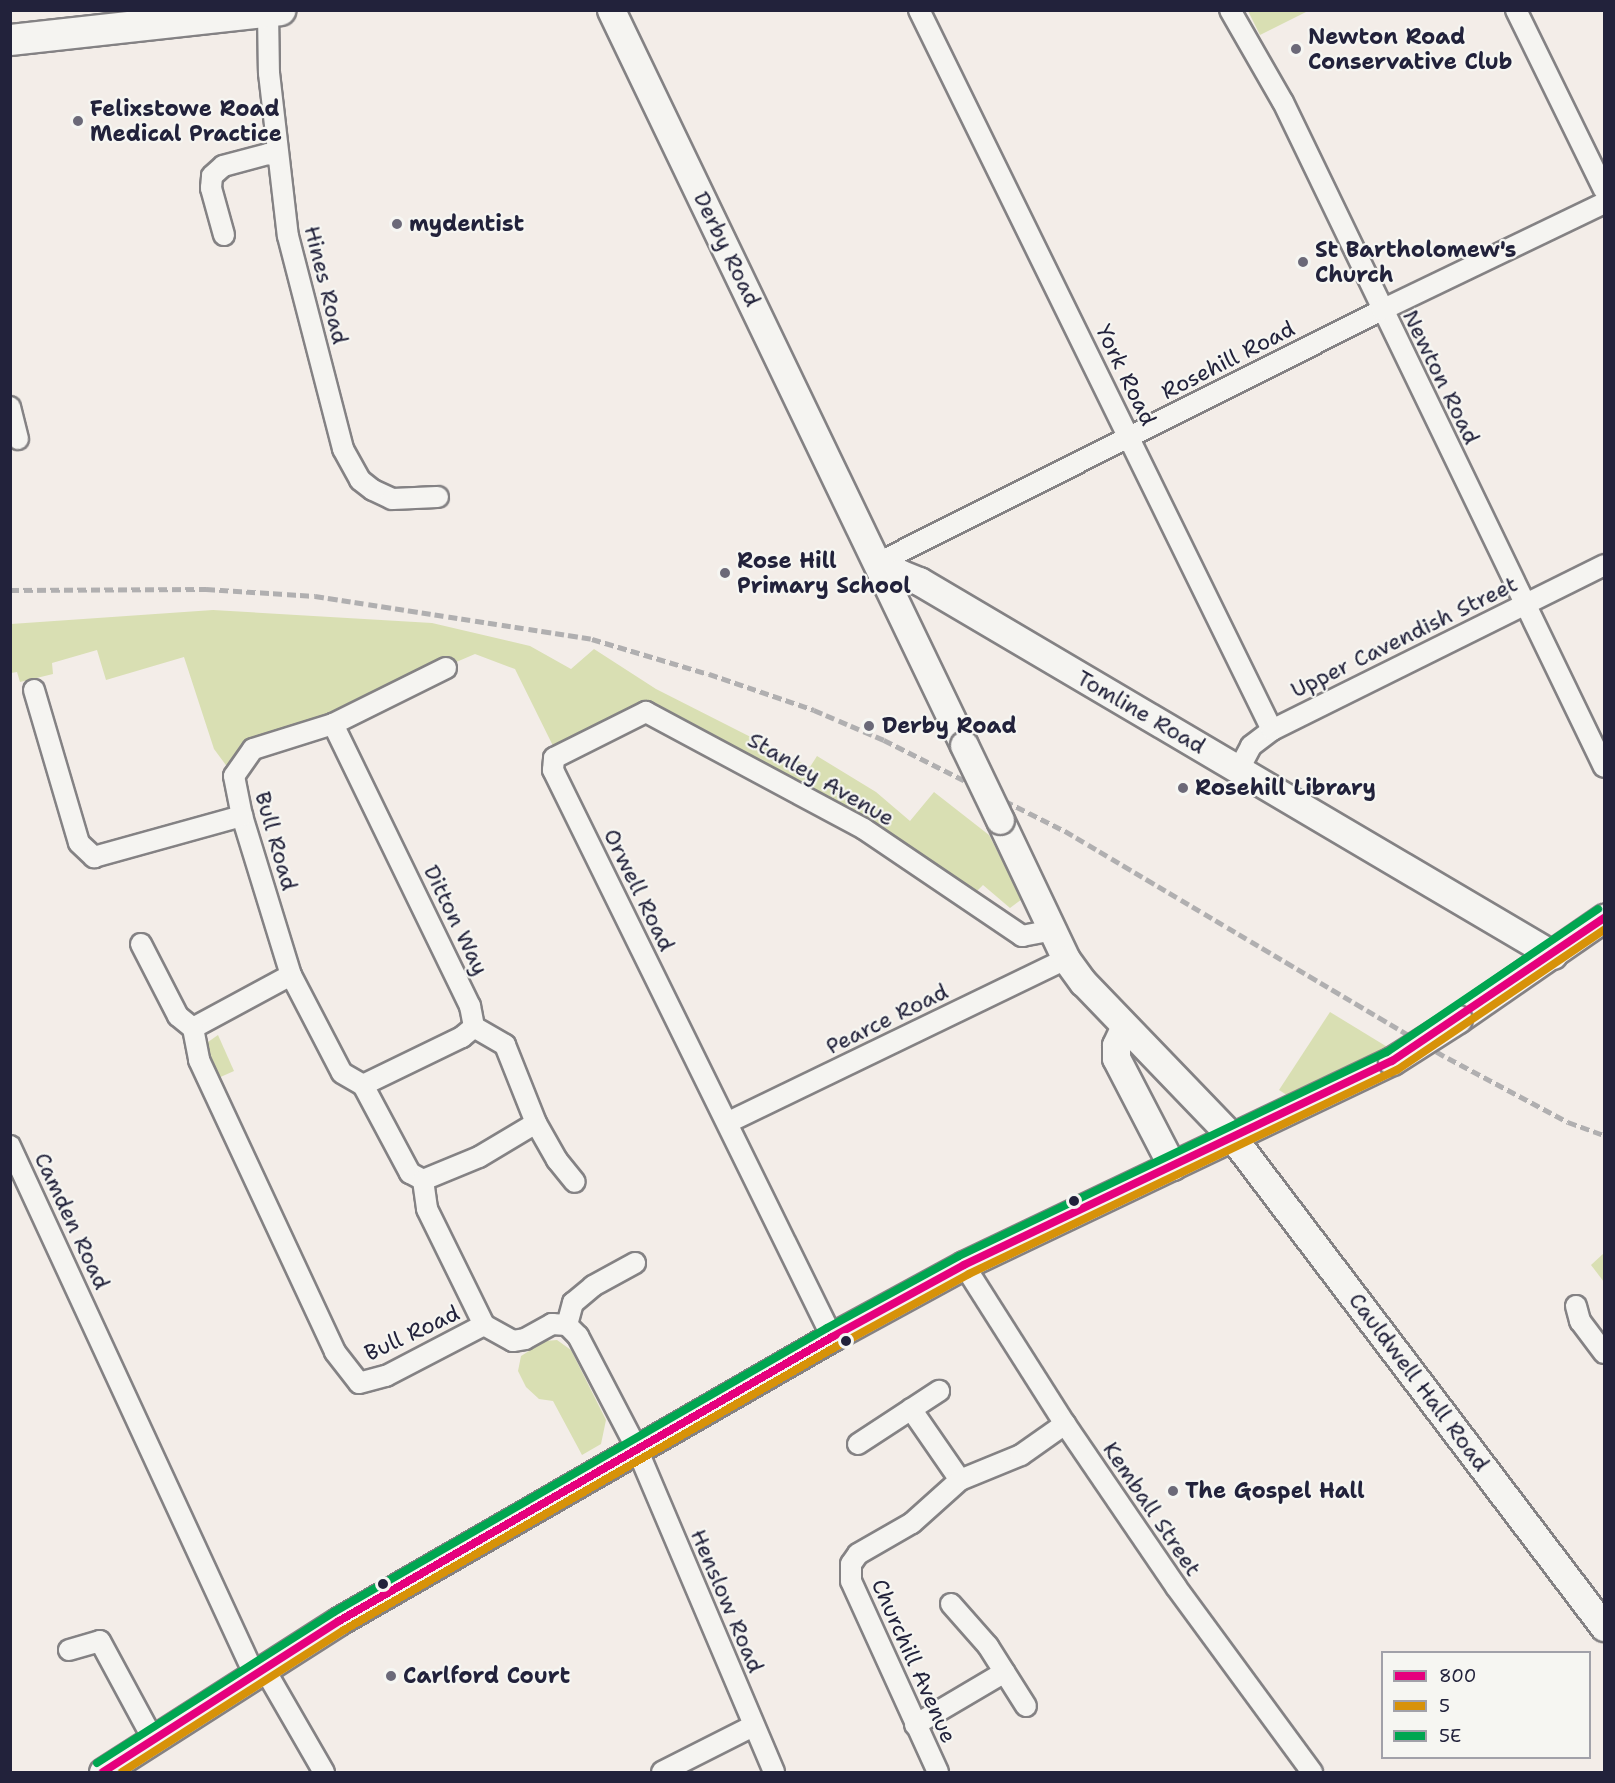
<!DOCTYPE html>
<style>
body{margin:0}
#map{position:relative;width:1615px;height:1783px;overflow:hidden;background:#f3ede8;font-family:"Shantell Sans",sans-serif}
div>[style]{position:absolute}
.green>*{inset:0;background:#d9dfb3}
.roads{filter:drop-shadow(2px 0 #848284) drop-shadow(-2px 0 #848284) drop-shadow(0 2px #848284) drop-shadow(0 -2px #848284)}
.street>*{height:20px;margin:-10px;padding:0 10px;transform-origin:10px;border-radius:10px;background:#f5f4f1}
.secondary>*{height:27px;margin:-13.5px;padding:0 13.5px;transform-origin:13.5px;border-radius:13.5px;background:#f5f4f1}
.primary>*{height:30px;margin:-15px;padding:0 15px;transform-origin:15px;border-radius:15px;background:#f5f4f1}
.rail>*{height:4.5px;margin-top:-2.25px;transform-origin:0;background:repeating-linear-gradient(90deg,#b0afb0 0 9px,transparent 0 13.5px)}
.bridges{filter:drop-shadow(2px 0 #848284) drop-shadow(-2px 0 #848284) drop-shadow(0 2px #848284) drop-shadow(0 -2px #848284)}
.secondary-bridge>*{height:27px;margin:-13.5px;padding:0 13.5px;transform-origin:13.5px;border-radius:13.5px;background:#f5f4f1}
.bus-1>*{height:8px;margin:-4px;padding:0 4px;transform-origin:4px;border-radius:4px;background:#e5007d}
.bus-2>*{height:8px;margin:-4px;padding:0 4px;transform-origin:4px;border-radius:4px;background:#d79209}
.bus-3>*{height:8px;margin:-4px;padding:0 4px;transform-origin:4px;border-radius:4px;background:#00a651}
.dots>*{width:16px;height:16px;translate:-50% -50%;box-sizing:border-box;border:3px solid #f6f6f2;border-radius:50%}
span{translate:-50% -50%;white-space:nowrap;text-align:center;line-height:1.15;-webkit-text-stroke:4.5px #f6f6f2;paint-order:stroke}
.poi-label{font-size:22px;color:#22223b;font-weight:700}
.left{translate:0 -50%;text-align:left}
.street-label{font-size:22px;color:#22223b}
.frame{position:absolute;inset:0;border:12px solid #22223b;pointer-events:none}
.legend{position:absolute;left:1381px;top:1651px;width:210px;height:108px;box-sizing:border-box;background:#f6f6f2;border:2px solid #a1a1a9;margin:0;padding:8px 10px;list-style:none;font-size:18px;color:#22223b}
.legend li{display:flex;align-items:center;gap:12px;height:30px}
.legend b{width:30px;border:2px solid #a1a1a9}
</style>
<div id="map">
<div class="green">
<i style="clip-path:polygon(1248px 11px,1308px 11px,1260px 35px)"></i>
<i style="clip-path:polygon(213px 610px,432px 623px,530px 646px,571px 669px,594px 649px,656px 689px,810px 767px,817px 756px,876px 792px,910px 821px,934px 792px,989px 835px,1022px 899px,1010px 908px,983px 885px,968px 900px,646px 712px,557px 754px,515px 669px,475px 654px,253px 749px,234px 776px,214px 749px,184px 657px,106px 680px,97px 650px,52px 663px,53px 674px,20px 682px,17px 672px,11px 673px,11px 624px)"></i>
<i style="clip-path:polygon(1330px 1012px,1389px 1048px,1293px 1099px,1279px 1090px)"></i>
<i style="clip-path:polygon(218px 1035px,234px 1071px,216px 1079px,205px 1054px,208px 1042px)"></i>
<i style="clip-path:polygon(1604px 1253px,1604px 1282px,1591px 1265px)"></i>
<i style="clip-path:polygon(557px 1340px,571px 1350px,606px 1420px,601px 1444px,582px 1455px,553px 1401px,539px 1399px,526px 1387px,518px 1371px,521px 1356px,545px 1341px)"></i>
</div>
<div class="roads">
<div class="street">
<i style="left:919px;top:10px;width:802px;rotate:63.88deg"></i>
<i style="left:1230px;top:10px;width:106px;rotate:60.1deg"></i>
<i style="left:1283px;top:102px;width:738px;rotate:64.23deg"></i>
<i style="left:1516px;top:10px;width:200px;rotate:63.9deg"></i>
<i style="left:268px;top:12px;width:61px;rotate:89.1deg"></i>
<i style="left:269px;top:73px;width:164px;rotate:83.4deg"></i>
<i style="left:288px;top:236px;width:220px;rotate:75.5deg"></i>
<i style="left:343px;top:449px;width:35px;rotate:61deg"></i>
<i style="left:360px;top:480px;width:16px;rotate:38deg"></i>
<i style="left:373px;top:490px;width:21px;rotate:25deg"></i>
<i style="left:392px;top:499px;width:46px;rotate:-2.5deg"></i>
<i style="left:224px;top:235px;width:49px;rotate:-105.5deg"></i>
<i style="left:211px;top:188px;width:12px;rotate:-85deg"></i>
<i style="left:212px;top:176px;width:15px;rotate:-42deg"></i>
<i style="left:223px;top:166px;width:47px;rotate:-14.9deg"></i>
<i style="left:268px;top:154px;width:9px;rotate:13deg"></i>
<i style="left:10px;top:407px;width:33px;rotate:76deg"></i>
<i style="left:876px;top:564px;width:566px;rotate:-26.66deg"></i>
<i style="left:1382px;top:310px;width:246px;rotate:-25.7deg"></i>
<i style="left:446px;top:668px;width:126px;rotate:153.6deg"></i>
<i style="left:333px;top:724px;width:84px;rotate:162.6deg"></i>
<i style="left:253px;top:749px;width:33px;rotate:125deg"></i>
<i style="left:234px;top:776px;width:41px;rotate:78.7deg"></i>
<i style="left:242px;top:816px;width:166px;rotate:72.9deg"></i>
<i style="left:291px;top:975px;width:111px;rotate:151.6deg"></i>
<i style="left:193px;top:1028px;width:33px;rotate:79deg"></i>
<i style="left:199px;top:1060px;width:322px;rotate:65deg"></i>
<i style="left:335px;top:1352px;width:39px;rotate:52deg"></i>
<i style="left:359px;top:1383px;width:28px;rotate:-15deg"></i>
<i style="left:386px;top:1376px;width:110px;rotate:-27.5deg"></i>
<i style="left:34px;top:690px;width:159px;rotate:73.6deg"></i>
<i style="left:79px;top:843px;width:21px;rotate:43deg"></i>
<i style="left:94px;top:857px;width:154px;rotate:-15.5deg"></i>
<i style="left:333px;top:724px;width:314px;rotate:64.1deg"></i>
<i style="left:470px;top:1006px;width:21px;rotate:79deg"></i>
<i style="left:474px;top:1027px;width:16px;rotate:140deg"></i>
<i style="left:462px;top:1037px;width:110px;rotate:154.1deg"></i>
<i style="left:1239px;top:769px;width:26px;rotate:-62deg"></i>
<i style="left:1251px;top:746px;width:26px;rotate:-37deg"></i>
<i style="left:1272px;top:730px;width:371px;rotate:-26.4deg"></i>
<i style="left:141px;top:944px;width:81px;rotate:62.8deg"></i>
<i style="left:178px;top:1016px;width:19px;rotate:39deg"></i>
<i style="left:291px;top:975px;width:110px;rotate:62.5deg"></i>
<i style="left:342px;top:1073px;width:24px;rotate:30deg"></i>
<i style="left:363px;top:1085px;width:100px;rotate:61.9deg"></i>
<i style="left:410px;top:1173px;width:15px;rotate:28deg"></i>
<i style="left:474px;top:1027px;width:36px;rotate:30deg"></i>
<i style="left:505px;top:1045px;width:84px;rotate:68.3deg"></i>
<i style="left:536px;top:1123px;width:66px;rotate:149.2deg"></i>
<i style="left:479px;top:1157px;width:61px;rotate:157.7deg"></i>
<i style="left:423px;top:1180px;width:29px;rotate:82deg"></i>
<i style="left:427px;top:1209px;width:129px;rotate:63.8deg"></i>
<i style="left:484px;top:1325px;width:33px;rotate:29deg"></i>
<i style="left:513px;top:1341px;width:12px;rotate:-9deg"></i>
<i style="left:525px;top:1339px;width:31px;rotate:-29deg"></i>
<i style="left:552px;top:1324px;width:15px;rotate:4deg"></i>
<i style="left:567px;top:1325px;width:16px;rotate:45deg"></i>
<i style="left:578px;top:1336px;width:127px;rotate:62.4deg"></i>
<i style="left:637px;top:1449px;width:351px;rotate:67deg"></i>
<i style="left:729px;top:1122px;width:374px;rotate:-25.8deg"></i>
<i style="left:536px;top:1123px;width:43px;rotate:60.4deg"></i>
<i style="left:557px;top:1160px;width:28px;rotate:51deg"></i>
<i style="left:10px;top:1146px;width:584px;rotate:65.19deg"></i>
<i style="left:964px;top:1265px;width:188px;rotate:57.6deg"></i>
<i style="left:1065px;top:1424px;width:197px;rotate:55.7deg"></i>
<i style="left:1176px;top:1587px;width:230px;rotate:53.7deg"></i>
<i style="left:1576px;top:1306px;width:16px;rotate:75deg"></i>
<i style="left:1580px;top:1321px;width:40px;rotate:53deg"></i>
<i style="left:567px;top:1325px;width:23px;rotate:-75deg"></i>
<i style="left:573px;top:1303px;width:26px;rotate:-40deg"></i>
<i style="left:593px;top:1286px;width:48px;rotate:-28.7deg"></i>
<i style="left:832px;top:1337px;width:632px;rotate:-116.2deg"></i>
<i style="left:553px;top:770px;width:12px;rotate:-85deg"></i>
<i style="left:554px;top:758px;width:103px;rotate:-26.6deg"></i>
<i style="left:646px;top:712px;width:247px;rotate:28.2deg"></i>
<i style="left:864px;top:829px;width:191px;rotate:34.1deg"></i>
<i style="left:1022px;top:936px;width:31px;rotate:-11deg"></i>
<i style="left:911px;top:1409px;width:86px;rotate:55.4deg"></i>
<i style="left:858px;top:1444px;width:97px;rotate:-33.2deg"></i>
<i style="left:951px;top:1604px;width:56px;rotate:48.6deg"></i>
<i style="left:988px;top:1646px;width:71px;rotate:57.7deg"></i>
<i style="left:69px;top:1650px;width:32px;rotate:-16deg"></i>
<i style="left:100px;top:1641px;width:111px;rotate:61.6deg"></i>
<i style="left:265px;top:1670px;width:118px;rotate:60deg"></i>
<i style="left:915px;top:1725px;width:104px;rotate:-30.5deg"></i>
<i style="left:662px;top:1772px;width:102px;rotate:-26.8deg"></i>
<i style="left:938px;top:1772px;width:210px;rotate:-114.5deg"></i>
<i style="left:851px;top:1581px;width:17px;rotate:-90deg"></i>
<i style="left:851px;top:1564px;width:12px;rotate:-55deg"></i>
<i style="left:858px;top:1554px;width:62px;rotate:-29.9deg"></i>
<i style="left:912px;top:1523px;width:64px;rotate:-41.9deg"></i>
<i style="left:960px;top:1480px;width:66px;rotate:-22.3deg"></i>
<i style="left:1021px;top:1455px;width:54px;rotate:-35.2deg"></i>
</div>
<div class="secondary">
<i style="left:611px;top:10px;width:815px;rotate:64.35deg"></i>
<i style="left:882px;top:578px;width:18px;rotate:-16deg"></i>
<i style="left:899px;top:573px;width:22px;rotate:22deg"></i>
<i style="left:919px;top:581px;width:736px;rotate:30.54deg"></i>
<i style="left:1000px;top:820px;width:154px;rotate:64.6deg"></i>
<i style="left:1066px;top:959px;width:29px;rotate:54deg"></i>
<i style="left:1083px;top:982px;width:216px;rotate:46.1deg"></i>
<i style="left:1233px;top:1138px;width:614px;rotate:52.81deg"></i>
<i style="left:1458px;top:1019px;width:178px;rotate:-34.7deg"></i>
<i style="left:1124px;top:1028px;width:19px;rotate:115deg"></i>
<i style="left:1116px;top:1045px;width:13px;rotate:90deg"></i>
<i style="left:1116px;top:1058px;width:122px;rotate:62.6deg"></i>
<i style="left:103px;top:1772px;width:280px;rotate:-32.6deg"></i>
<i style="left:339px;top:1621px;width:569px;rotate:-29.94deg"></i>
<i style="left:832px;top:1337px;width:150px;rotate:-28.6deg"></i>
<i style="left:964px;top:1265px;width:474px;rotate:-25.5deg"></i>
</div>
<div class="primary">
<i style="left:10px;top:40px;width:272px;rotate:-6.3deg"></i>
</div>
</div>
<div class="rail">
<i style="left:10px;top:590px;width:196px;rotate:-0.3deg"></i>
<i style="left:206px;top:589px;width:109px;rotate:3.7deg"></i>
<i style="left:315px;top:596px;width:280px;rotate:8.8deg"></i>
<i style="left:592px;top:639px;width:122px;rotate:16.7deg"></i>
<i style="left:709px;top:674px;width:111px;rotate:18.9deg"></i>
<i style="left:814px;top:710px;width:76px;rotate:23.2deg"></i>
<i style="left:884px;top:740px;width:203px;rotate:26.7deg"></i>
<i style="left:1065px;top:831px;width:445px;rotate:30.7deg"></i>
<i style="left:1448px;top:1058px;width:136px;rotate:28.1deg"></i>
<i style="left:1568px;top:1122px;width:38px;rotate:20deg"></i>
</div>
<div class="bridges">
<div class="secondary-bridge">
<i style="left:964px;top:745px;width:83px;rotate:64.4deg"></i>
<i style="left:1392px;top:1061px;width:78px;rotate:-32.5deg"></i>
</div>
</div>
<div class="bus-1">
<i style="left:103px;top:1772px;width:280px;rotate:-32.6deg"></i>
<i style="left:339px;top:1621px;width:569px;rotate:-29.94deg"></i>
<i style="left:832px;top:1337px;width:150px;rotate:-28.6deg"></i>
<i style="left:964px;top:1265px;width:474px;rotate:-25.5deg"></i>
<i style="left:1392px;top:1061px;width:256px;rotate:-34deg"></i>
</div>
<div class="bus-2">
<i style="left:122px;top:1772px;width:264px;rotate:-32.6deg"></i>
<i style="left:344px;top:1630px;width:569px;rotate:-29.94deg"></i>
<i style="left:837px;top:1346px;width:150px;rotate:-28.6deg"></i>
<i style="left:969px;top:1274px;width:474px;rotate:-25.5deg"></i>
<i style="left:1397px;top:1070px;width:250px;rotate:-34.1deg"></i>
</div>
<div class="bus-3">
<i style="left:97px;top:1763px;width:281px;rotate:-32.5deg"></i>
<i style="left:334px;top:1612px;width:569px;rotate:-29.94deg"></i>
<i style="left:827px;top:1328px;width:150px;rotate:-28.6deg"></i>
<i style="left:959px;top:1256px;width:474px;rotate:-25.5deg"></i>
<i style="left:1387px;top:1052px;width:255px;rotate:-34.1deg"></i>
</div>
<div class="dots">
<i style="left:1296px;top:49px;background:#6b6978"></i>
<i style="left:78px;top:121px;background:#6b6978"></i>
<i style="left:397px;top:224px;background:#6b6978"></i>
<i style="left:1303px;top:262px;background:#6b6978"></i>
<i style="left:725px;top:573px;background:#6b6978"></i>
<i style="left:869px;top:726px;background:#6b6978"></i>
<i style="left:1183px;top:788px;background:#6b6978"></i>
<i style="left:1074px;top:1201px;background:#22223b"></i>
<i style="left:846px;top:1341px;background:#22223b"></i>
<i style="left:1173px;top:1491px;background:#6b6978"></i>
<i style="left:383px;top:1584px;background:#22223b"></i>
<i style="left:391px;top:1676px;background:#6b6978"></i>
</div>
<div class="poi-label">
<span class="left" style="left:1308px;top:49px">Newton Road<br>Conservative Club</span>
<span class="left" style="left:90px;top:121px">Felixstowe Road<br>Medical Practice</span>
<span class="left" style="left:409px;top:224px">mydentist</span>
<span class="left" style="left:1315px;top:262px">St Bartholomew's<br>Church</span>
<span class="left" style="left:737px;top:573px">Rose Hill<br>Primary School</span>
<span class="left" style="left:882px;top:726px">Derby Road</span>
<span class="left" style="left:1195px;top:788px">Rosehill Library</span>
<span class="left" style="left:1185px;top:1491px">The Gospel Hall</span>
<span class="left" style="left:403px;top:1676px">Carlford Court</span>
</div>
<div class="street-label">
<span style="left:727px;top:249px;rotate:64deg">Derby Road</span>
<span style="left:326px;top:285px;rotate:76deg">Hines Road</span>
<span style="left:1228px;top:360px;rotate:-27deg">Rosehill Road</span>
<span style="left:1126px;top:375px;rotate:64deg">York Road</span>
<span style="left:1441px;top:377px;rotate:64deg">Newton Road</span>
<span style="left:1404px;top:637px;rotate:-26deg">Upper Cavendish Street</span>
<span style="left:1141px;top:712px;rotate:30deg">Tomline Road</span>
<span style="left:821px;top:779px;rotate:30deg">Stanley Avenue</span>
<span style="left:276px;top:841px;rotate:74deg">Bull Road</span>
<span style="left:639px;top:890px;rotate:64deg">Orwell Road</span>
<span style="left:456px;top:920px;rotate:64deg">Ditton Way</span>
<span style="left:887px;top:1019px;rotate:-26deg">Pearce Road</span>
<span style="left:72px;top:1221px;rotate:65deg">Camden Road</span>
<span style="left:412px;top:1333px;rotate:-25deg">Bull Road</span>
<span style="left:1419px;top:1382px;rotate:53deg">Cauldwell Hall Road</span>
<span style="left:1152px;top:1509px;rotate:56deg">Kemball Street</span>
<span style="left:727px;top:1601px;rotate:67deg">Henslow Road</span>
<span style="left:914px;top:1661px;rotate:66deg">Churchill Avenue</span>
</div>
<div class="frame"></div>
<ul class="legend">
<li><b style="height:8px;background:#e5007d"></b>800</li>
<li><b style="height:8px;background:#d79209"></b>5</li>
<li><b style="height:8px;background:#00a651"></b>5E</li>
</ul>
</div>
